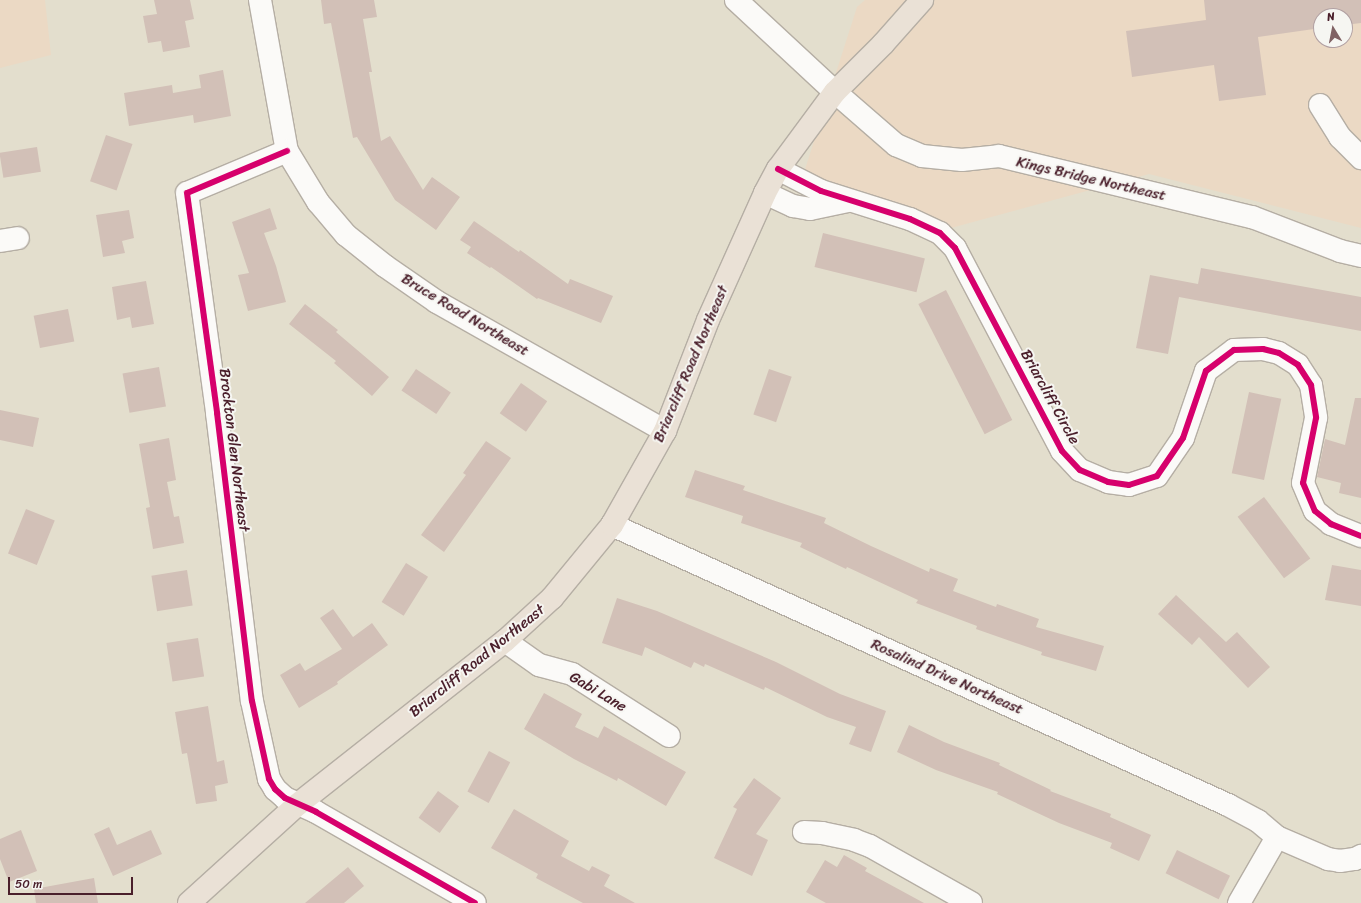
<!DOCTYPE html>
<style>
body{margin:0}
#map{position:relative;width:1361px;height:903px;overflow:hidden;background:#e3decd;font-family:Sriracha,sans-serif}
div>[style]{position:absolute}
.built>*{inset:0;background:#ebd9c4}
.building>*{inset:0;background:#d2c0b7;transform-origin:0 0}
.roads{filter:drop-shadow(1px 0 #b5aea4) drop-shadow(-1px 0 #b5aea4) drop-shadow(0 1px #b5aea4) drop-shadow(0 -1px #b5aea4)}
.minor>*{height:22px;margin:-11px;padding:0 11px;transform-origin:11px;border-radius:11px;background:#fbfaf8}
.major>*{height:22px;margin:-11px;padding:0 11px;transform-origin:11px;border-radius:11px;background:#eae1d6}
.cycleway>*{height:6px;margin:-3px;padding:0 3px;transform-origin:3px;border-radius:3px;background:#d6006c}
span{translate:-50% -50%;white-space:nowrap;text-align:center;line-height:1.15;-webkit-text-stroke:4px #f6f6f2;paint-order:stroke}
.street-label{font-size:15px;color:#4a1f2b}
.north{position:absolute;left:1313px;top:8px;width:40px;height:40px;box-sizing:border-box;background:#f6f6f2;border:1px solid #b1a0a2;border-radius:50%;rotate:350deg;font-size:11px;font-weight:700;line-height:16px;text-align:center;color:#4a1f2b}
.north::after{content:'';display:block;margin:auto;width:14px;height:18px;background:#806264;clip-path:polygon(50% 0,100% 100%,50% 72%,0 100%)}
.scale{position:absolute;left:8px;top:877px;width:125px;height:18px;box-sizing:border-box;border:2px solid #4a1f2b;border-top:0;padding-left:5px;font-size:12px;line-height:14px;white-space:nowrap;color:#4a1f2b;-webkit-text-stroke:3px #f6f6f2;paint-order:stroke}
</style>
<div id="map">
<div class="built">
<i style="clip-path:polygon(0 0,45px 0,51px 55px,0 68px)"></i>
<i style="clip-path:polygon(evenodd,865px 0,1361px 0,1361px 228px,1149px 174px,940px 231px,800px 185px,857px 7px,865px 0,1321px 16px,1345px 16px,1345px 40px,1321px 40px,1321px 16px)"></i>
</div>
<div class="building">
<i style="clip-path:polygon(154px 0,190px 0,194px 19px,185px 21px,190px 47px,163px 52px,161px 41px,148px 43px,143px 16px,157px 14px)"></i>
<i style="clip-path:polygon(321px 0,374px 0,377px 17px,363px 19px,372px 72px,369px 72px,381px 141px,390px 136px,423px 190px,432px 177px,460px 197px,436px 230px,395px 200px,357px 137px,353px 138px,331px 23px,324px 24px)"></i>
<i style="clip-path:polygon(1204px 0,1361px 0,1361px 23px,1345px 25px,1345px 16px,1321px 16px,1321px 28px,1258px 37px,1266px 95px,1219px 101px,1214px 65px,1132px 77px,1126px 31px,1206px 20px)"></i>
<i style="clip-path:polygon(223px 70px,231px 116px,194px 123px,193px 115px,129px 126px,124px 93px,172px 85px,173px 93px,201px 88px,199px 75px)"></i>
<i style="left:106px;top:135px;width:28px;height:49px;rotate:19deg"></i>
<i style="left:37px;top:147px;width:25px;height:38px;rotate:81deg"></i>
<i style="clip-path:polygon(270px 208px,277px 229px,264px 233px,276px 266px,286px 302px,248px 311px,238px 275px,249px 273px,232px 222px)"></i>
<i style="clip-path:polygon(129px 210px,134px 238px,122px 241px,125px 253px,103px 257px,96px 215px)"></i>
<i style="clip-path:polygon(474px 221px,519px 252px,520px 250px,568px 284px,570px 279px,613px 296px,601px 323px,538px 298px,537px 299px,491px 267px,490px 268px,467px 253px,471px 247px,460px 240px)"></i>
<i style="left:823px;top:233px;width:105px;height:35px;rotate:14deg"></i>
<i style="clip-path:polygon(1201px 268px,1361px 297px,1361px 331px,1179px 297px,1168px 354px,1136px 348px,1150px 275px,1198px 284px)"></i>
<i style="clip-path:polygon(146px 281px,154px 324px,132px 328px,130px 317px,117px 320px,112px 287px)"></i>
<i style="left:946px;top:290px;width:146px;height:31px;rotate:63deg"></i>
<i style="clip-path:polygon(305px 304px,338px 330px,336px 332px,389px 377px,372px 396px,334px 363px,336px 361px,289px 324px)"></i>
<i style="left:68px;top:309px;width:33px;height:35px;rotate:79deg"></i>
<i style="left:159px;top:367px;width:40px;height:37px;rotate:80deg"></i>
<i style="left:416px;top:369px;width:42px;height:26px;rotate:34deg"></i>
<i style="left:769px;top:369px;width:24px;height:48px;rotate:19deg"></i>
<i style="left:521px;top:383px;width:32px;height:37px;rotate:35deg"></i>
<i style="left:1249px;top:392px;width:33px;height:83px;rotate:12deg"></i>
<i style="clip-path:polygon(1355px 398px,1361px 398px,1361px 498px,1339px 493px,1341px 483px,1317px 477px,1325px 439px,1345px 445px)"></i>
<i style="clip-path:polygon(0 410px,39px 418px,33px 447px,0 440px)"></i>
<i style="clip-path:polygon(169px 438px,176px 480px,167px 482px,174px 517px,179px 516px,184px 543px,153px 549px,146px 508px,150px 507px,139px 444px)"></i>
<i style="clip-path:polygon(486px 441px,511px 458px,444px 552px,421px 535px,466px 475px,463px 473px)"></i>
<i style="clip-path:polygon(695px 470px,745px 486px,743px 490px,826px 518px,824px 523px,871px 546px,929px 572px,930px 568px,958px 579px,953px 591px,996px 607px,997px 604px,1039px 619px,1036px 627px,1104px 646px,1096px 671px,1041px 655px,1042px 652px,976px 629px,977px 626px,916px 603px,918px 600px,847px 567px,846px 569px,800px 547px,802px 543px,741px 523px,743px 516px,685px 497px)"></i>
<i style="left:1264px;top:497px;width:77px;height:33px;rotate:53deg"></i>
<i style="left:26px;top:509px;width:31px;height:48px;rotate:22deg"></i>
<i style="left:406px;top:563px;width:26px;height:46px;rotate:32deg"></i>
<i style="clip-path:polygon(1332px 565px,1361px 570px,1361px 606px,1325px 600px)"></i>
<i style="left:187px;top:570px;width:36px;height:36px;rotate:81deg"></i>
<i style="clip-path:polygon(1176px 595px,1226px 642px,1237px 632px,1270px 667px,1248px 688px,1199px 637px,1192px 645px,1158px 614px)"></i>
<i style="clip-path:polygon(617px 598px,657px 611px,776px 662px,840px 694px,886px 711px,871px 752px,849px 744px,856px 727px,827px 717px,765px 687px,764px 690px,705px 664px,704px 667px,694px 662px,691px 668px,645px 647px,642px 656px,602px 643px)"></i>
<i style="clip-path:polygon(333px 609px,353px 637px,372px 623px,388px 645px,337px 682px,338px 684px,299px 708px,280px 675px,300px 663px,305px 671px,342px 649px,320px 618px)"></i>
<i style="left:198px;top:638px;width:39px;height:32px;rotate:81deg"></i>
<i style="clip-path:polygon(544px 693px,582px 714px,575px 727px,598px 738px,604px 726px,686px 772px,666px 806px,618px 778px,617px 781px,574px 759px,524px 729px)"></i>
<i style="clip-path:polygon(208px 706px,217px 762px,224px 760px,228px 783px,215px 786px,217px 801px,196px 804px,187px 753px,182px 754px,175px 712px)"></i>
<i style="clip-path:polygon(909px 725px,944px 742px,1000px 763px,999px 765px,1051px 790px,1050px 791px,1111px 814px,1110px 817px,1151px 835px,1139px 861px,1110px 848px,1112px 843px,1059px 823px,997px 794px,998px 792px,936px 770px,897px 752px)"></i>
<i style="left:489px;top:751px;width:24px;height:46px;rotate:28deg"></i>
<i style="clip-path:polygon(754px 778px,781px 798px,756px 834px,768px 840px,752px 876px,714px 858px,737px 809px,733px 807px)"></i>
<i style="left:438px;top:791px;width:26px;height:33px;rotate:36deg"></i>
<i style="clip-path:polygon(514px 809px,569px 841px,561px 856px,589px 871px,592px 866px,610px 875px,604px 886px,635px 903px,583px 903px,536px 878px,538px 874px,491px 848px)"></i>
<i style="clip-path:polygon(109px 827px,117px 845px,151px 830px,162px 854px,113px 876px,94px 834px)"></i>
<i style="clip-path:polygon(21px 830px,37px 871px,9px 882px,0 859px,0 839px)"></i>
<i style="left:1177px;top:850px;width:59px;height:26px;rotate:26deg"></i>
<i style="clip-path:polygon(844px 855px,867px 868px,865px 871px,924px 903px,826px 903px,806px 892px,825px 860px,837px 867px)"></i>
<i style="clip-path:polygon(348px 867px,364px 886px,344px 903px,305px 903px)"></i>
<i style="clip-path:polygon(94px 878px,98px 903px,36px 903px,34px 889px)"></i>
</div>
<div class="roads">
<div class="minor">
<i style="left:260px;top:0;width:153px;rotate:79.9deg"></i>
<i style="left:287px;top:151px;width:60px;rotate:58.7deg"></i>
<i style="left:318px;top:202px;width:43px;rotate:49.7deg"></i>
<i style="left:346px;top:235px;width:50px;rotate:38.5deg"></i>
<i style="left:385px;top:266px;width:63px;rotate:34.7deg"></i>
<i style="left:437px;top:302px;width:262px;rotate:29.5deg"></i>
<i style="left:736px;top:0;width:135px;rotate:42.9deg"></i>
<i style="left:835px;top:92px;width:81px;rotate:41deg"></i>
<i style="left:896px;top:145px;width:28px;rotate:23deg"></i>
<i style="left:922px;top:156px;width:40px;rotate:5.7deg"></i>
<i style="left:962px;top:160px;width:37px;rotate:-6deg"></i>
<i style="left:999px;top:156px;width:260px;rotate:13.6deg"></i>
<i style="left:1252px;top:217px;width:94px;rotate:21.1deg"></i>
<i style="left:1340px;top:251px;width:22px;rotate:13deg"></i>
<i style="left:1320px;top:105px;width:38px;rotate:58deg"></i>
<i style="left:1340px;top:137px;width:30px;rotate:45deg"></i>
<i style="left:287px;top:151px;width:108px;rotate:157.2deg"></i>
<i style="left:187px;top:193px;width:222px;rotate:82.2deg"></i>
<i style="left:217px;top:413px;width:290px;rotate:83.1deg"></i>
<i style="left:252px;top:701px;width:80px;rotate:77.7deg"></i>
<i style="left:269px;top:779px;width:12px;rotate:59deg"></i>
<i style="left:275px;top:789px;width:13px;rotate:42deg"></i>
<i style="left:285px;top:798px;width:34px;rotate:24deg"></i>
<i style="left:316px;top:812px;width:183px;rotate:29.8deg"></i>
<i style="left:778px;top:169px;width:48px;rotate:27.1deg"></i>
<i style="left:821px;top:191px;width:93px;rotate:17.5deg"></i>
<i style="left:910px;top:219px;width:33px;rotate:25deg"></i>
<i style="left:940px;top:233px;width:21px;rotate:45deg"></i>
<i style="left:955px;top:248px;width:229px;rotate:62.2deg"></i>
<i style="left:1062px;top:451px;width:26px;rotate:47deg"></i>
<i style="left:1080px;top:470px;width:30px;rotate:23deg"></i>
<i style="left:1108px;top:482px;width:21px;rotate:8deg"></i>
<i style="left:1129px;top:485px;width:29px;rotate:-18deg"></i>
<i style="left:1157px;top:476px;width:46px;rotate:-55.6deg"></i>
<i style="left:1183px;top:438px;width:71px;rotate:-71.1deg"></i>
<i style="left:1206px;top:371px;width:35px;rotate:-37deg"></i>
<i style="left:1234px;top:350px;width:29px;rotate:-2deg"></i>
<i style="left:1263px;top:349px;width:16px;rotate:14deg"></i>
<i style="left:1279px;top:353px;width:22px;rotate:32deg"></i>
<i style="left:1298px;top:365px;width:24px;rotate:57deg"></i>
<i style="left:1311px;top:385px;width:33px;rotate:81deg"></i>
<i style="left:1316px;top:418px;width:66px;rotate:101.3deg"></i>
<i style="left:1303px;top:483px;width:30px;rotate:67deg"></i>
<i style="left:1315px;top:511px;width:21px;rotate:39deg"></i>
<i style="left:1331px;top:524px;width:32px;rotate:22deg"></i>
<i style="left:765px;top:193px;width:31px;rotate:25deg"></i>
<i style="left:793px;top:206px;width:17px;rotate:10deg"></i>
<i style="left:810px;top:209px;width:40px;rotate:-12deg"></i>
<i style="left:0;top:241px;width:18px;rotate:-9deg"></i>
<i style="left:612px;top:525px;width:677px;rotate:24.44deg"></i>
<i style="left:1228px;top:805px;width:34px;rotate:28deg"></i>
<i style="left:1258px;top:821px;width:25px;rotate:40deg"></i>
<i style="left:1277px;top:837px;width:56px;rotate:23.3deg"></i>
<i style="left:1328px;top:859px;width:12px;rotate:9deg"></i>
<i style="left:1340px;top:861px;width:15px;rotate:-8deg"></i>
<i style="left:1355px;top:859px;width:7px;rotate:-27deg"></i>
<i style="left:505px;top:641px;width:42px;rotate:35.2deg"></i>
<i style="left:539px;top:665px;width:34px;rotate:15deg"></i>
<i style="left:572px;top:674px;width:115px;rotate:32.6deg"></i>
<i style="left:804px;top:832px;width:18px;rotate:3deg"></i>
<i style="left:822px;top:833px;width:33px;rotate:12deg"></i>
<i style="left:854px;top:840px;width:17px;rotate:21deg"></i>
<i style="left:870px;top:846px;width:116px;rotate:29.4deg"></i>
<i style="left:1239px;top:903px;width:76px;rotate:-60.1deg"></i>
</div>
<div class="major">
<i style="left:189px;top:903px;width:146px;rotate:-42.2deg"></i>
<i style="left:297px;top:805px;width:265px;rotate:-38.3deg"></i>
<i style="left:505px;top:641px;width:64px;rotate:-42.5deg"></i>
<i style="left:552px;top:598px;width:94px;rotate:-50.6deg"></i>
<i style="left:612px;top:525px;width:108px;rotate:-60.6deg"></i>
<i style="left:665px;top:431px;width:119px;rotate:-68.8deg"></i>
<i style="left:708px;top:320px;width:139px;rotate:-65.8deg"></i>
<i style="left:765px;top:193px;width:27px;rotate:-62deg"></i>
<i style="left:778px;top:169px;width:96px;rotate:-53.5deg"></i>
<i style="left:835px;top:92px;width:68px;rotate:-45deg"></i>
<i style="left:883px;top:44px;width:59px;rotate:-48.4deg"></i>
</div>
</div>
<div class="cycleway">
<i style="left:287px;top:151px;width:108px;rotate:157.2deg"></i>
<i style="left:187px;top:193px;width:222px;rotate:82.2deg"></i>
<i style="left:217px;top:413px;width:290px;rotate:83.1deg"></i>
<i style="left:252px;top:701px;width:80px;rotate:77.7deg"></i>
<i style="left:269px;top:779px;width:12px;rotate:59deg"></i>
<i style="left:275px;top:789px;width:13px;rotate:42deg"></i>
<i style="left:285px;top:798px;width:34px;rotate:24deg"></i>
<i style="left:316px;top:812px;width:183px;rotate:29.8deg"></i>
<i style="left:778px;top:169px;width:48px;rotate:27.1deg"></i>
<i style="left:821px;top:191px;width:93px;rotate:17.5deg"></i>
<i style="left:910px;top:219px;width:33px;rotate:25deg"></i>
<i style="left:940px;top:233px;width:21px;rotate:45deg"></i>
<i style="left:955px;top:248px;width:229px;rotate:62.2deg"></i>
<i style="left:1062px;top:451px;width:26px;rotate:47deg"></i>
<i style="left:1080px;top:470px;width:30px;rotate:23deg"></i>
<i style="left:1108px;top:482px;width:21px;rotate:8deg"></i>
<i style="left:1129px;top:485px;width:29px;rotate:-18deg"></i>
<i style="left:1157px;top:476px;width:46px;rotate:-55.6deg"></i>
<i style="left:1183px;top:438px;width:71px;rotate:-71.1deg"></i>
<i style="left:1206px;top:371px;width:35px;rotate:-37deg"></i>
<i style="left:1234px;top:350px;width:29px;rotate:-2deg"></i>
<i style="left:1263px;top:349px;width:16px;rotate:14deg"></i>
<i style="left:1279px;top:353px;width:22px;rotate:32deg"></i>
<i style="left:1298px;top:365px;width:24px;rotate:57deg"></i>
<i style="left:1311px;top:385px;width:33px;rotate:81deg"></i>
<i style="left:1316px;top:418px;width:66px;rotate:101.3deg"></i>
<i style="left:1303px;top:483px;width:30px;rotate:67deg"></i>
<i style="left:1315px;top:511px;width:21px;rotate:39deg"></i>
<i style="left:1331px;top:524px;width:32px;rotate:22deg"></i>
</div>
<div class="street-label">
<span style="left:1091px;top:179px;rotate:13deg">Kings Bridge Northeast</span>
<span style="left:465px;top:315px;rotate:31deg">Bruce Road Northeast</span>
<span style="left:691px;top:364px;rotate:-67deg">Briarcliff Road Northeast</span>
<span style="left:1050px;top:397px;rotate:61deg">Briarcliff Circle</span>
<span style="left:234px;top:450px;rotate:83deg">Brockton Glen Northeast</span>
<span style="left:477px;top:661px;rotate:-39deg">Briarcliff Road Northeast</span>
<span style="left:947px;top:677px;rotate:24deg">Rosalind Drive Northeast</span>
<span style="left:598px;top:692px;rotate:31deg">Gabi Lane</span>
</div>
<div class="north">N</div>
<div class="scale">50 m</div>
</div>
